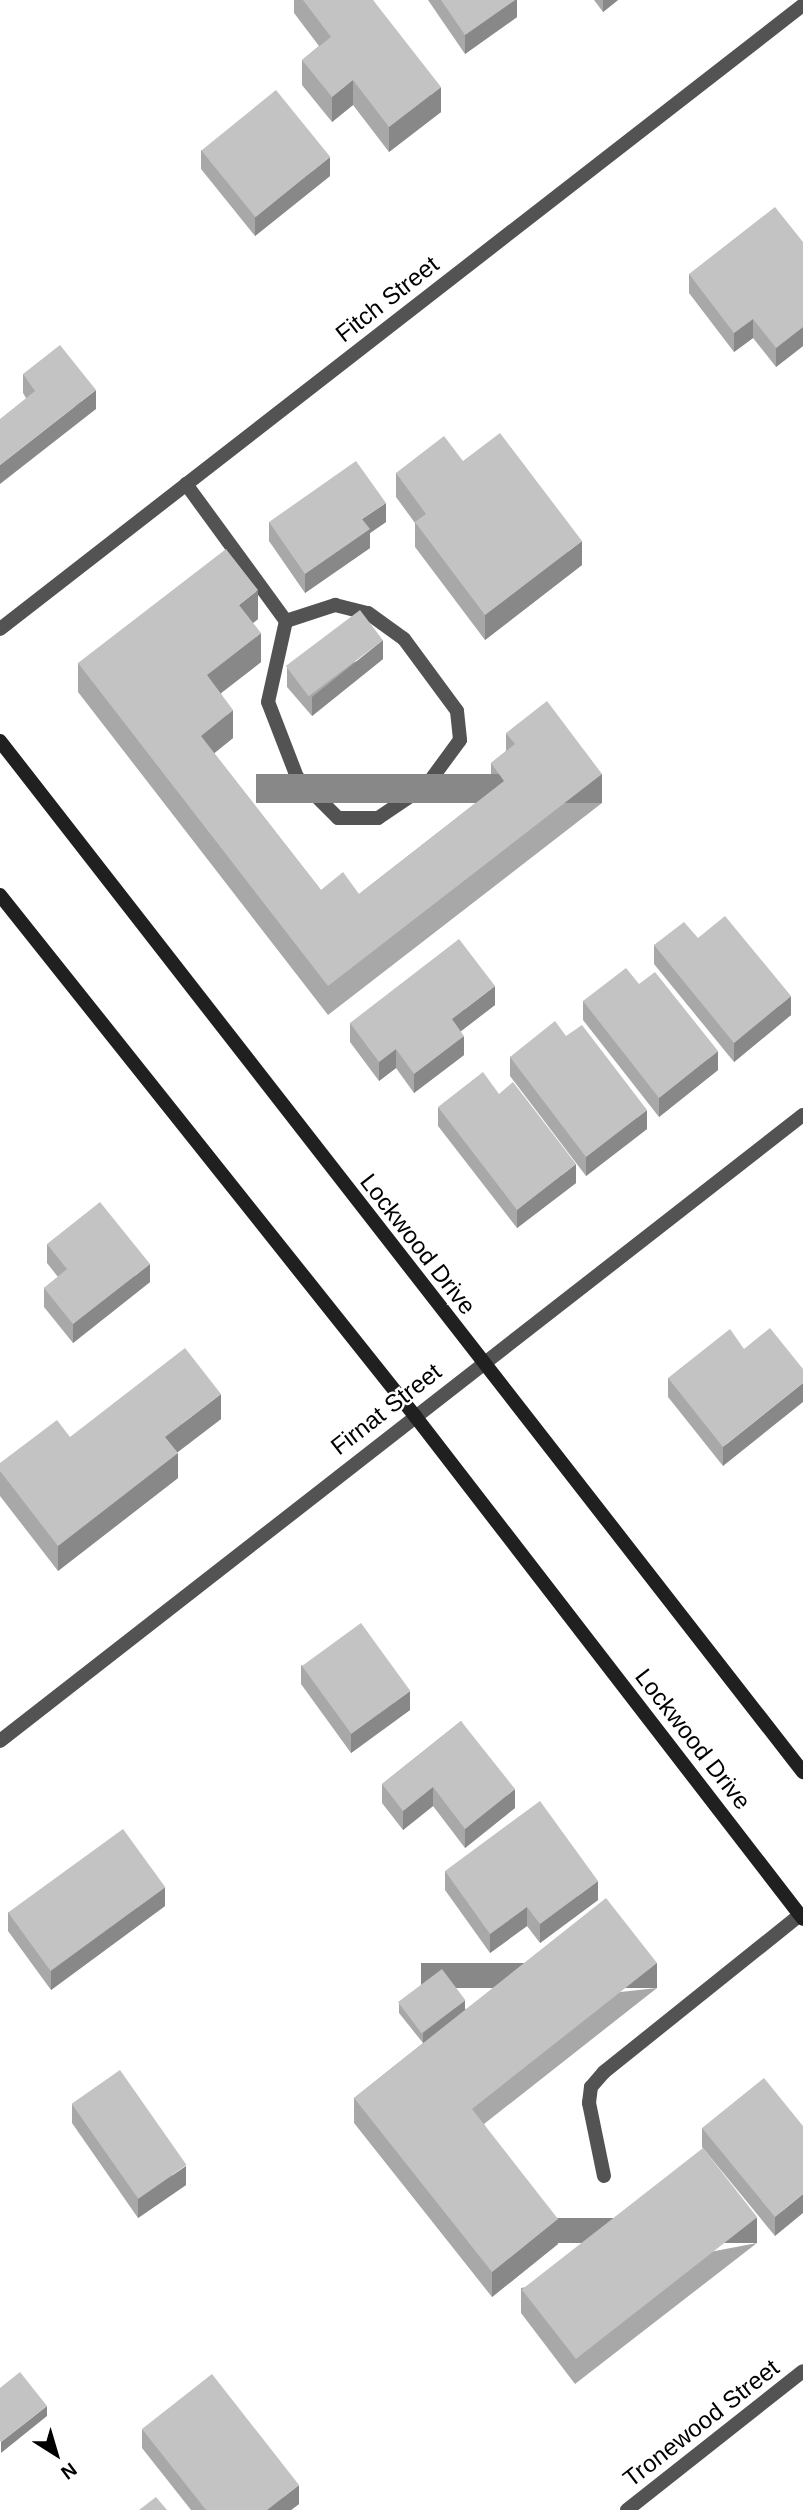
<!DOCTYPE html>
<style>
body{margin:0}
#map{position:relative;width:803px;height:2510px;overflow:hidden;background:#fff;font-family:Arial,sans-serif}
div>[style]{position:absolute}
.lane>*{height:14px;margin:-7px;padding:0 7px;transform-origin:7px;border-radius:7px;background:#535353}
.street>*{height:14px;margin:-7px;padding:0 7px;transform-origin:7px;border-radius:7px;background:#535353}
.secondary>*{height:14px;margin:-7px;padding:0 7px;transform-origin:7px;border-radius:7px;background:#202020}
.wall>*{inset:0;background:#a8a8a8}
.shaded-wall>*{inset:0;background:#888;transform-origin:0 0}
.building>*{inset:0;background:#c3c3c3;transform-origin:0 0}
span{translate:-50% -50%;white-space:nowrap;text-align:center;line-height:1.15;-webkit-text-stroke:5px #fff;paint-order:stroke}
.street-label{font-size:24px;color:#000}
.north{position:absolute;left:21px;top:2419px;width:70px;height:70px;-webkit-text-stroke:5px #fff;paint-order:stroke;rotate:143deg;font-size:19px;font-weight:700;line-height:28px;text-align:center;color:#000}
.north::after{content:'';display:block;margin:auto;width:24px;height:32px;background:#000;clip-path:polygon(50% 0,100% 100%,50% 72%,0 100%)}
</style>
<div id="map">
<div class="lane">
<i style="left:186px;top:484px;width:170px;rotate:53.9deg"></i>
<i style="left:335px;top:605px;width:34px;rotate:14deg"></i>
<i style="left:368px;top:613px;width:44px;rotate:35.8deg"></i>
<i style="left:404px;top:639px;width:89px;rotate:53.6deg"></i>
<i style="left:457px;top:711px;width:29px;rotate:84deg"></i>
<i style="left:460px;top:740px;width:56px;rotate:126.3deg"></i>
<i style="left:427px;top:785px;width:59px;rotate:146deg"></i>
<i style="left:378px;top:818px;width:40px;rotate:180deg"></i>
<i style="left:338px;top:818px;width:58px;rotate:-135deg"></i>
<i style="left:297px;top:777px;width:80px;rotate:-111.1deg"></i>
<i style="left:268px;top:702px;width:83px;rotate:-77.5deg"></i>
<i style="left:286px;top:621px;width:52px;rotate:-18.1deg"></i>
<i style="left:604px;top:2176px;width:75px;rotate:-101.6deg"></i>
<i style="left:589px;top:2103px;width:16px;rotate:-83deg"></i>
<i style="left:591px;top:2087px;width:20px;rotate:-49deg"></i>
<i style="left:604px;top:2072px;width:251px;rotate:-38.7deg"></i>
</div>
<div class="street">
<i style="left:0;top:629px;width:1017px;rotate:-37.85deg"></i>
<i style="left:0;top:1741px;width:1018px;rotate:-37.94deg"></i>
<i style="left:627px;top:2510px;width:224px;rotate:-38.3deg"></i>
</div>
<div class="secondary">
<i style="left:0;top:741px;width:1307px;rotate:52.09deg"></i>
<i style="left:0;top:895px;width:666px;rotate:51.46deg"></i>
<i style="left:415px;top:1416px;width:635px;rotate:52.35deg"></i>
</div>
<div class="wall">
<i style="clip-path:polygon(294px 0,373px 0,441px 112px,389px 152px,353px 105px,332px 122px,302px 85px,302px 60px,319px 46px,294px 13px)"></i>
<i style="clip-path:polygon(428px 0,517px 0,517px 17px,465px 54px)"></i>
<i style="clip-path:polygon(594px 0,618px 0,603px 12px)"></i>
<i style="clip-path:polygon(201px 150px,330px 176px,255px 236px,201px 169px)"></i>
<i style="clip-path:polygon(803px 242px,803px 346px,776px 367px,753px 338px,734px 352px,689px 293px,689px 274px)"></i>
<i style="clip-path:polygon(23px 374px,96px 409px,26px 398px,23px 393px)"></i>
<i style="clip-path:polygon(463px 461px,582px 565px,485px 640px,415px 547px,415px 523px,396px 497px,396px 473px)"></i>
<i style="clip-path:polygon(269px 522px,386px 522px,370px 533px,370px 548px,305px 593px,269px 541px)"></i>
<i style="clip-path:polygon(258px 619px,253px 623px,261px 662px,221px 693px,233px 738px,214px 753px,321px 890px,359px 894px,491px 791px,491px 763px,506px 751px,506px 733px,602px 803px,328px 1015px,78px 692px,78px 663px)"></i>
<i style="clip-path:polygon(383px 659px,312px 716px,287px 687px,287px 668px)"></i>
<i style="clip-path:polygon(698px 938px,791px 1015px,734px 1062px,654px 964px,654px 945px)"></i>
<i style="clip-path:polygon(639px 984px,718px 1070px,659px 1117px,583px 1020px,583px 1001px)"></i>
<i style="clip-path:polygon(495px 1005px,461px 1031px,464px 1055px,414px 1093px,396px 1068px,379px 1081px,350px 1042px,350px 1023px)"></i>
<i style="clip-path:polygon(566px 1036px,647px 1129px,586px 1176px,510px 1076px,510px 1057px)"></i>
<i style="clip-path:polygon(438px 1107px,576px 1183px,517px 1228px,438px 1126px)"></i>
<i style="clip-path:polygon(47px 1244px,150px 1282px,73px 1343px,44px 1307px,44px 1288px,58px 1277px,47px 1263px)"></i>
<i style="clip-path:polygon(744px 1349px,723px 1466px,668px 1397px,668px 1378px)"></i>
<i style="clip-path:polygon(221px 1419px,177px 1452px,178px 1478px,58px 1571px,0 1496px,0 1463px,70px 1437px)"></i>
<i style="clip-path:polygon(301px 1665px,410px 1710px,351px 1753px,301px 1684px)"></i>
<i style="clip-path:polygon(461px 1721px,515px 1808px,465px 1848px,433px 1806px,403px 1830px,382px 1803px,382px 1784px)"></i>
<i style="clip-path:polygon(445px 1871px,598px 1900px,540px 1943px,527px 1926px,490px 1953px,445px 1890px)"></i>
<i style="clip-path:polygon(165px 1906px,51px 1990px,8px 1931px,8px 1912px)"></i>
<i style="clip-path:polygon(657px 1988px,484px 2124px,558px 2244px,492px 2297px,354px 2123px,354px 2098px,423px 2043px,399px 2013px,399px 2003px,465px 2009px)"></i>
<i style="clip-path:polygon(72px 2104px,186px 2185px,138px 2218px,72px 2123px)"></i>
<i style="clip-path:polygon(803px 2126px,775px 2236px,702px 2147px,702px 2128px)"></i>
<i style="clip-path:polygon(757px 2243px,575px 2384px,521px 2313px,521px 2288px)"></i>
<i style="clip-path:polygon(142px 2429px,299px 2504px,291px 2510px,191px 2510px,142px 2448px)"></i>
</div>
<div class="shaded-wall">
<i style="clip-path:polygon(515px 0,517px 0,517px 17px,465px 54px,465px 35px)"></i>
<i style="clip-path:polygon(603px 0,618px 0,603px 12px)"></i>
<i style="clip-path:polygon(353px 80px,353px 105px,332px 122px,332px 97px)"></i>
<i style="clip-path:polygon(441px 87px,441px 112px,389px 152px,389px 127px)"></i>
<i style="clip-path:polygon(330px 157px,330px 176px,255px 236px,255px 217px)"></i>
<i style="clip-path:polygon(753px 319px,753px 338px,734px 352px,734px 333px)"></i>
<i style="clip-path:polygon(803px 327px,803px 346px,776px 367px,776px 348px)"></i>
<i style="clip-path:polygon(96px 390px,96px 409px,0 484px,0 465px)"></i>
<i style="clip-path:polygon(386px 503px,386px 522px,370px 533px,370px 548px,305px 593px,305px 574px,362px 519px)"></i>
<i style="clip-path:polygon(582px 541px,582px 565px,485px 640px,485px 615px)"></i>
<i style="clip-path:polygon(258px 590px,258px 619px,239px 634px,239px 605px)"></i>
<i style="clip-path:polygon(261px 633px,261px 662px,207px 704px,207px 675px)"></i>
<i style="clip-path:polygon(383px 640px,383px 659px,312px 716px,312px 697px)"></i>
<i style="clip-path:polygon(233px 710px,233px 738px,201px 764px,201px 736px)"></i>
<i style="left:602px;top:774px;width:29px;height:346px;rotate:90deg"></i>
<i style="clip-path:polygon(495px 986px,495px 1005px,452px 1038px,452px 1019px)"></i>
<i style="clip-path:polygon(791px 996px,791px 1015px,734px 1062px,734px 1043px)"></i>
<i style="clip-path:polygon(464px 1036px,464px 1055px,414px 1093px,414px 1074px)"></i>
<i style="clip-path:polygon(396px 1049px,396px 1068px,379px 1081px,379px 1062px)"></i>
<i style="clip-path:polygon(718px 1051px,718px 1070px,659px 1117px,659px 1098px)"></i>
<i style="clip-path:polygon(647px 1110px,647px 1129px,586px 1176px,586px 1157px)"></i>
<i style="clip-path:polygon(576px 1164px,576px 1183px,517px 1228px,517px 1210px)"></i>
<i style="clip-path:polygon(150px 1264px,150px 1282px,73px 1343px,73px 1324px)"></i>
<i style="clip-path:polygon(803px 1383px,803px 1402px,723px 1466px,723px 1447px)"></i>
<i style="clip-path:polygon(221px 1394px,221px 1419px,165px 1462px,165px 1437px)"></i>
<i style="clip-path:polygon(178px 1453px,178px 1478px,58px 1571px,58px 1546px)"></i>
<i style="clip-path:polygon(410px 1691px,410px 1710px,351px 1753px,351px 1734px)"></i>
<i style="clip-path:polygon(433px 1787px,433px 1806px,403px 1830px,403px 1811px)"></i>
<i style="clip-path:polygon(515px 1789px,515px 1808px,465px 1848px,465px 1829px)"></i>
<i style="clip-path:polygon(598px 1881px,598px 1900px,540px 1943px,540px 1924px)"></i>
<i style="clip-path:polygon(165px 1887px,165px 1906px,51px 1990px,51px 1971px)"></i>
<i style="clip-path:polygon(527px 1907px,527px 1926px,490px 1953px,490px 1934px)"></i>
<i style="left:657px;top:1963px;width:25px;height:236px;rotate:90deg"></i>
<i style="clip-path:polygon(465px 2000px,465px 2011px,423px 2044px,423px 2033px)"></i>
<i style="clip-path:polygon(186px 2166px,186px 2185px,138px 2218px,138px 2199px)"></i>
<i style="clip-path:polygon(803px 2194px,803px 2213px,775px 2236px,775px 2217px)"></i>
<i style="left:757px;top:2218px;width:25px;height:230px;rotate:90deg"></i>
<i style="clip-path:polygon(558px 2219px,558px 2244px,492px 2297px,492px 2272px)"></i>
<i style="clip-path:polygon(47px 2406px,47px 2416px,1px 2453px,1px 2442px)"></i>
<i style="clip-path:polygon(299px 2485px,299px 2504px,291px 2510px,267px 2510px)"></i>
</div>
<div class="building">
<i style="clip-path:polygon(303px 0,373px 0,441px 87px,389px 127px,353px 80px,332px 97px,302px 60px,331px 37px)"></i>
<i style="clip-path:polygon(441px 0,515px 0,465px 35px)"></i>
<i style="left:276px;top:90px;width:86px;height:96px;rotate:51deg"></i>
<i style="clip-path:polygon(775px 207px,803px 242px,803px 327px,776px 348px,753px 319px,734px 333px,689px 274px)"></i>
<i style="clip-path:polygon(60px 345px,96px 390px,0 465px,0 419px,35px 391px,23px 374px)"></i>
<i style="clip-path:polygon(500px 433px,582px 541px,485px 615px,415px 522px,426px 514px,396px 473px,444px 436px,463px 461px)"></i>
<i style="clip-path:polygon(356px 461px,386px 503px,362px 519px,370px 529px,305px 574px,269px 522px)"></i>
<i style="clip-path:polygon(226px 549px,258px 590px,239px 605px,261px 633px,207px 675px,233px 710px,201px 736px,321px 890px,343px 872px,359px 894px,504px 781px,491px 763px,515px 744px,506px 733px,547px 701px,602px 774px,328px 986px,78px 663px)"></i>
<i style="left:360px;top:610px;width:38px;height:93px;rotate:53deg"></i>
<i style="clip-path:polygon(725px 916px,791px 996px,734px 1043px,654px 945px,684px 922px,698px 938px)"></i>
<i style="clip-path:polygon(459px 939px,495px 986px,452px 1019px,464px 1036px,414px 1074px,396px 1049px,379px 1062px,350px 1023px)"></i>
<i style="clip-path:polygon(626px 968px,639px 984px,655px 972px,718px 1051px,659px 1098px,583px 1001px)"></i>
<i style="clip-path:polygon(555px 1021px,566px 1036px,582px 1025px,647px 1110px,586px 1157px,510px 1057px)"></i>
<i style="clip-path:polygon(483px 1072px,499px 1094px,513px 1082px,576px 1164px,517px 1210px,438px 1107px)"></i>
<i style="clip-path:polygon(100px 1202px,150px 1264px,73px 1324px,44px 1288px,67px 1269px,47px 1244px)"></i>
<i style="clip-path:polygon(770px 1328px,803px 1369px,803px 1383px,723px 1447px,668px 1378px,730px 1329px,744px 1349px)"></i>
<i style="clip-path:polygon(185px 1348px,221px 1394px,165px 1437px,178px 1453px,58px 1546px,0 1471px,0 1463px,57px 1420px,70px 1437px)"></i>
<i style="left:361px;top:1623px;width:84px;height:73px;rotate:54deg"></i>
<i style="clip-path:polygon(461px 1721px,515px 1789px,465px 1829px,433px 1787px,403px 1811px,382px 1784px)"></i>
<i style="clip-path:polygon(540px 1801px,598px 1881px,540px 1924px,527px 1907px,490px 1934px,445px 1871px)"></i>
<i style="left:123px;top:1829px;width:72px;height:142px;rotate:54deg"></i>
<i style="clip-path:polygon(606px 1898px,657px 1963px,472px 2109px,558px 2219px,492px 2272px,354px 2098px)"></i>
<i style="left:442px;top:1969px;width:39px;height:55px;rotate:53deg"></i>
<i style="left:120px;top:2070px;width:116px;height:59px;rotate:55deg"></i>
<i style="clip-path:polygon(764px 2078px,803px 2126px,803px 2194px,775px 2217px,702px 2128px)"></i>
<i style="left:703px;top:2148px;width:88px;height:230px;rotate:52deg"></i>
<i style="clip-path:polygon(20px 2372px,47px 2406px,1px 2442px,0 2441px,0 2388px)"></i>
<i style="clip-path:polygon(212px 2374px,299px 2485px,267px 2510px,206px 2510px,142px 2429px)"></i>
<i style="clip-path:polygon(156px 2497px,167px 2510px,139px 2510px)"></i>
</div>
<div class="street-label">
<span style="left:387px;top:299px;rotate:-38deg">Fitch Street</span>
<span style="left:418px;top:1244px;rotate:52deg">Lockwood Drive</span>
<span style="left:386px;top:1409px;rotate:-38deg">Firnat Street</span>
<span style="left:693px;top:1739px;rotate:52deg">Lockwood Drive</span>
<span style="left:701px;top:2423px;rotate:-38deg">Tronewood Street</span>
</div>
<div class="north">N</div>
</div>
